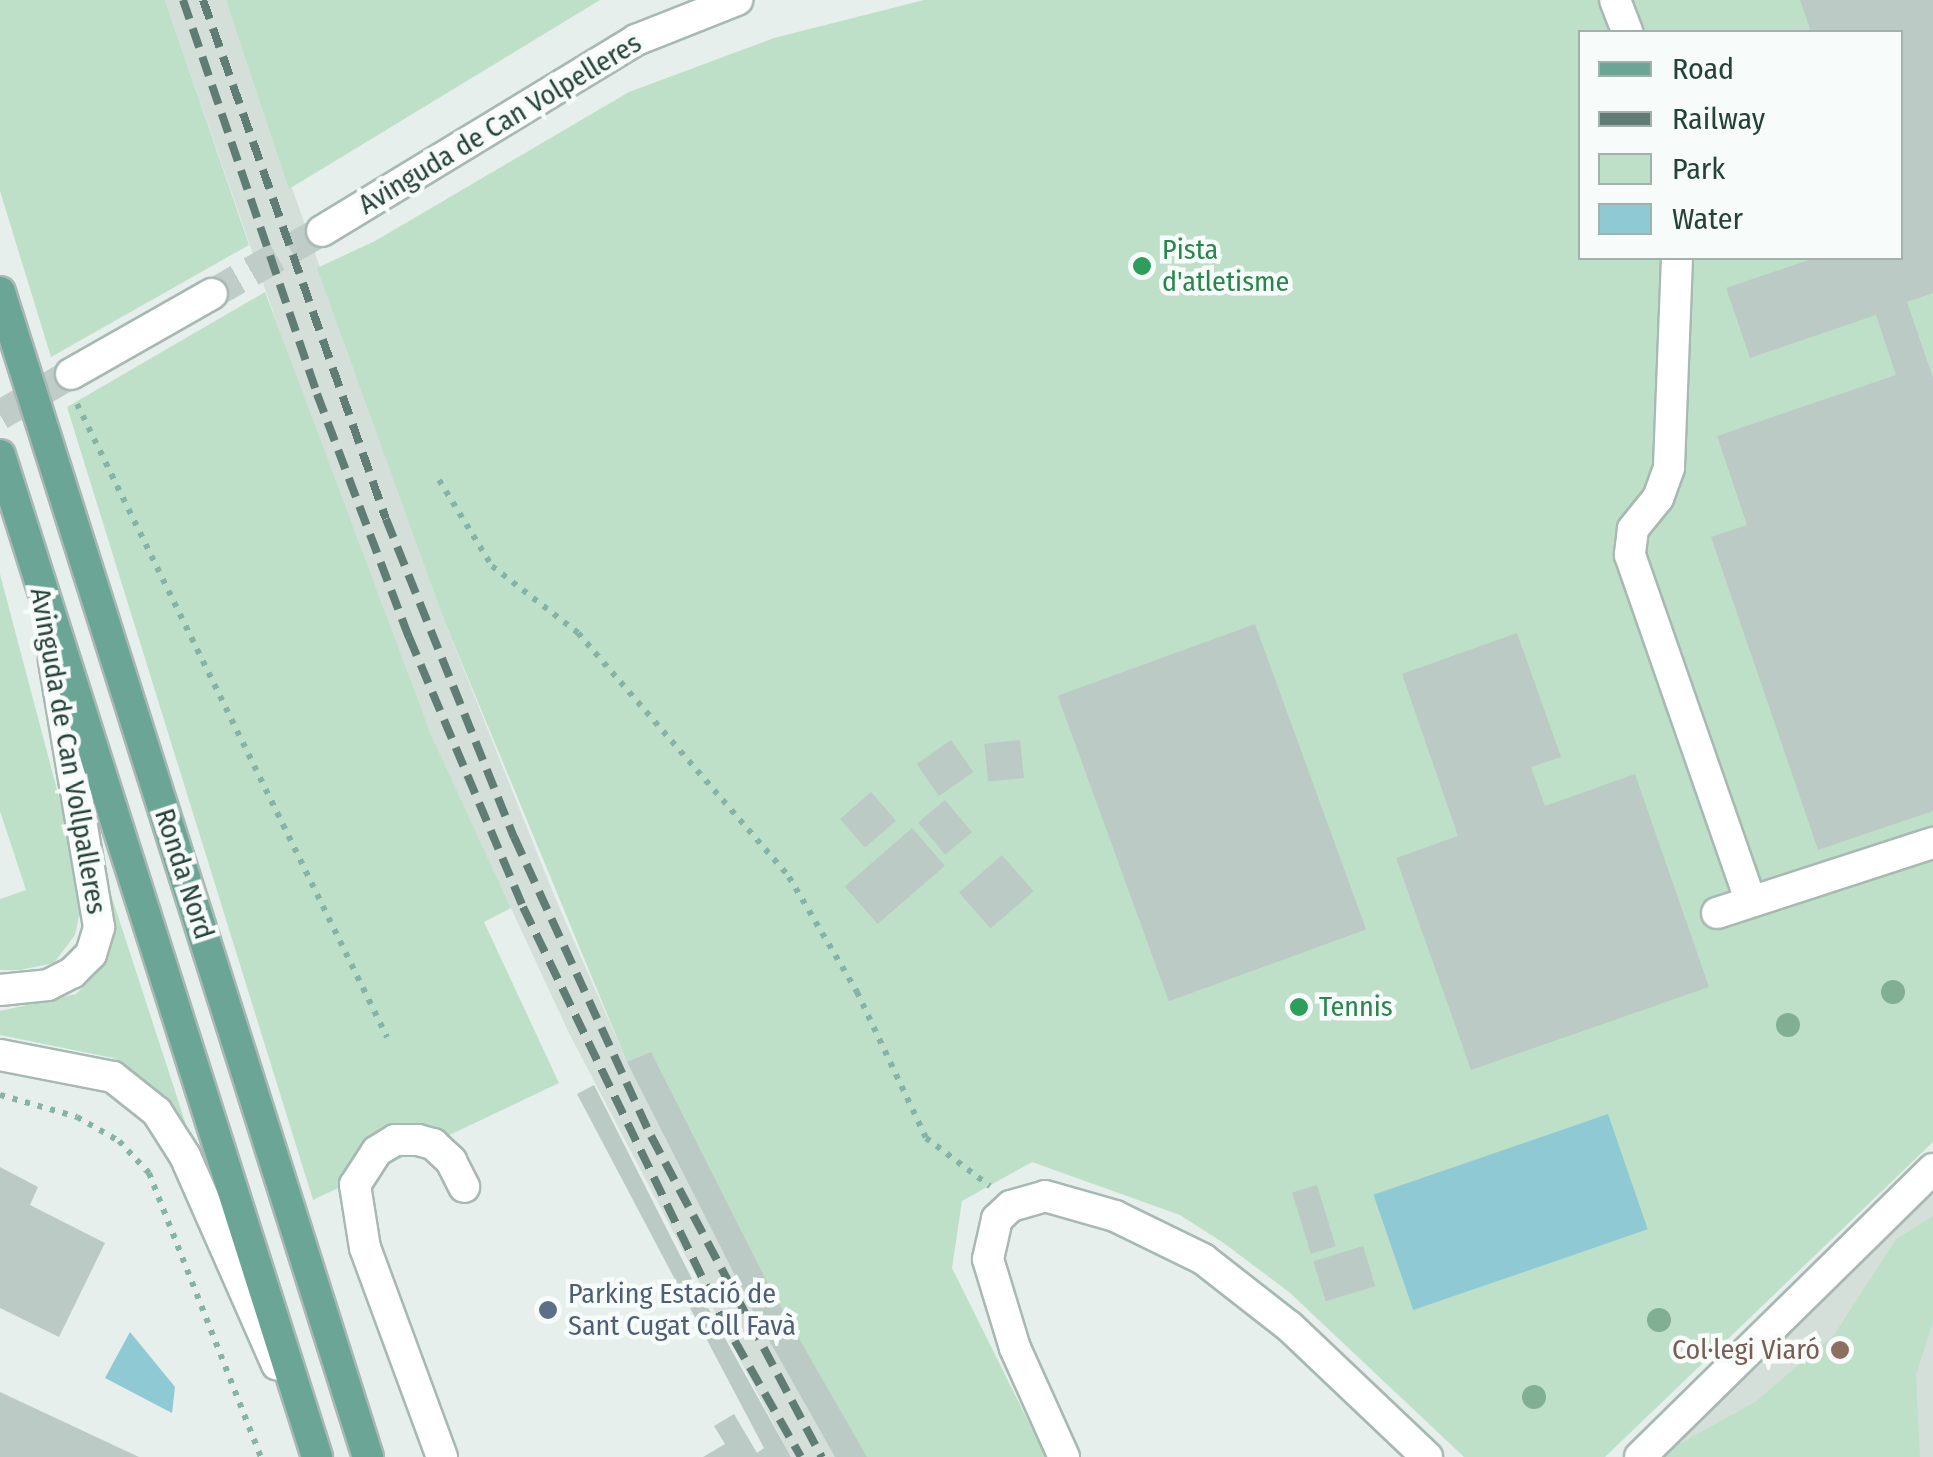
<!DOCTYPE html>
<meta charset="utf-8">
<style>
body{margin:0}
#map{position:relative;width:1933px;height:1457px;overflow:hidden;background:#e6efeb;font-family:"Fira Sans Condensed",sans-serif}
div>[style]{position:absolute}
.built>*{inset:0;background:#d4dfda}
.green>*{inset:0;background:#bfe0c8}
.water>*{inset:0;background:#8ec9d4;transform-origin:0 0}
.building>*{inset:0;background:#bbcac4;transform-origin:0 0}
.minor-tunnel>*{height:30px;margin-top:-15px;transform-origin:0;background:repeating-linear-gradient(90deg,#bfccc8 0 30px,transparent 0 45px)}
.path>*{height:6px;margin-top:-3px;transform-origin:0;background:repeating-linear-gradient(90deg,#86b3a5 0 5px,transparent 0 13px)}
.roads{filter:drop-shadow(2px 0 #a8b8b2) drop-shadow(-2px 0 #a8b8b2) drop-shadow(0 2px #a8b8b2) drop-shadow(0 -2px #a8b8b2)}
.minor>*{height:30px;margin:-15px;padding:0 15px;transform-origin:15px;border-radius:15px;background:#fff}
.major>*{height:30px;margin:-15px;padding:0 15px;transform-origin:15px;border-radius:15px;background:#6aa596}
.rail>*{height:8px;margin-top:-4px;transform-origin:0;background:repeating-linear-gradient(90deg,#5f7d75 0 20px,transparent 0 30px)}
.trees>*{width:24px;height:24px;margin:-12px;border-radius:50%;background:#80af93}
.dots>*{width:28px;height:28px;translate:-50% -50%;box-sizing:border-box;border:5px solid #f7fbf9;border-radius:50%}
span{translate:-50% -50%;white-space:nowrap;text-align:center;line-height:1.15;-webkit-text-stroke:9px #f7fbf9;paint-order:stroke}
.street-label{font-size:28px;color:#24423a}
.leisure-label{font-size:28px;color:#27864d}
.left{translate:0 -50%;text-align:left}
.service-label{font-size:28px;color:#4e5e75}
.education-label{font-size:28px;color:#785e54}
.right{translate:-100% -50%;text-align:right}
.legend{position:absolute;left:1578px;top:30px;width:325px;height:230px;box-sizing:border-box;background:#f7fbf9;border:2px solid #a3b1ad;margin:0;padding:12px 18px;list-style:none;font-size:30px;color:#24423a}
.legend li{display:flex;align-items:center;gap:20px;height:50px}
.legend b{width:50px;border:2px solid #a3b1ad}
</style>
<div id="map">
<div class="built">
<i style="clip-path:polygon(165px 0,226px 0,444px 620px,556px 900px,627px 1062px,835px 1457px,791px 1457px,569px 1033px,431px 736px,308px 413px)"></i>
<i style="clip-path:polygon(1933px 1169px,1933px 1457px,1639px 1457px)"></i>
</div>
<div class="green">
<i style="clip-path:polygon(0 0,165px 0,249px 245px,51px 357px,0 191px)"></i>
<i style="clip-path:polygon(226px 0,600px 0,289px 189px)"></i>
<i style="clip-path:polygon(evenodd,924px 0,1933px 0,1933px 1142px,1605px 1457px,1464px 1457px,1289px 1292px,1225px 1244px,1180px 1215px,1032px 1162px,962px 1201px,952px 1268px,1046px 1457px,835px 1457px,627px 1062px,444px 620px,317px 268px,375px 241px,629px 92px,774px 38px,924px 0,1580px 32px,1900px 32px,1900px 258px,1580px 258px,1580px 32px)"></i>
<i style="clip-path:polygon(265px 292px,431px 735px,511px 908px,484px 922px,559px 1083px,313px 1200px,67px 407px)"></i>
<i style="clip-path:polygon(0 574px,84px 892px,75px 935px,54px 963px,20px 970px,0 970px,0 899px,26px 890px,0 811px)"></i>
<i style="clip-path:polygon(103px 870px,190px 1137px,145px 1081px,113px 1058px,0 1035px,0 1011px,76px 994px,97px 973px,110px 951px)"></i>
<i style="clip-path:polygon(1933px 1216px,1933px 1322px,1916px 1375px,1920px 1457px,1656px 1457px,1755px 1402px,1834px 1335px,1896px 1239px)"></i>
</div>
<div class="water">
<i style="left:1608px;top:1114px;width:122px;height:248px;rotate:71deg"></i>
<i style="clip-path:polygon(130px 1332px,175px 1387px,172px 1413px,105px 1378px)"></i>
</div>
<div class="building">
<i style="clip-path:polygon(1800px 0,1933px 0,1933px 293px,1907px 302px,1933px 378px,1933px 811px,1818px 850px,1711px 537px,1747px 525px,1717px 436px,1896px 375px,1876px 315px,1750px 358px,1726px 288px,1815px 258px,1900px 258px,1900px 32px,1811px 32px)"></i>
<i style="left:1255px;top:624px;width:325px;height:210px;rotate:70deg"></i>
<i style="clip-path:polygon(1517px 633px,1561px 757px,1531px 767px,1545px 806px,1635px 774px,1709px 987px,1471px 1070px,1396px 858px,1458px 836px,1402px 674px)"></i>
<i style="left:951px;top:740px;width:39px;height:42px;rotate:55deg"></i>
<i style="left:1020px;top:740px;width:38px;height:36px;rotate:84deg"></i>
<i style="left:871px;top:792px;width:38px;height:41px;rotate:49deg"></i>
<i style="left:945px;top:800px;width:42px;height:35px;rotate:50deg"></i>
<i style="left:912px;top:828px;width:50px;height:89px;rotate:49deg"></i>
<i style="left:1002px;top:855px;width:48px;height:57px;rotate:49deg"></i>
<i style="clip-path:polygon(651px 1052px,770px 1288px,867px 1457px,835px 1457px,755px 1315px,627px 1062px)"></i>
<i style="clip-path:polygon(594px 1085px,692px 1279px,791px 1457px,703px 1457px,725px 1444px,714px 1426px,734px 1414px,757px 1453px,764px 1448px,577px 1094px)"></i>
<i style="clip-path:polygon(0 1167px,38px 1187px,30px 1205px,105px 1243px,59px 1337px,0 1308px)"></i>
<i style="left:1317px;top:1185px;width:64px;height:26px;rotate:73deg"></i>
<i style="left:1363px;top:1246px;width:42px;height:52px;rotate:73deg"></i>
<i style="clip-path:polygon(0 1392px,139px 1457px,0 1457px)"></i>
</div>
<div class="minor-tunnel">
<i style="left:212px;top:294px;width:127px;rotate:-29.8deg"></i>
<i style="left:0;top:415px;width:82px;rotate:-30deg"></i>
</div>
<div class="path">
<i style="left:77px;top:404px;width:705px;rotate:63.91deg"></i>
<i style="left:439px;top:480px;width:101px;rotate:58.4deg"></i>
<i style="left:492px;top:566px;width:109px;rotate:37.9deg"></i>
<i style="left:578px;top:633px;width:323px;rotate:49.1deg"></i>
<i style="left:789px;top:877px;width:134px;rotate:59.4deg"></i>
<i style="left:857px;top:992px;width:161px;rotate:64.7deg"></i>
<i style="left:926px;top:1138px;width:80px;rotate:36.9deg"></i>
<i style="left:0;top:1095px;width:80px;rotate:15.9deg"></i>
<i style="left:77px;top:1117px;width:48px;rotate:29.7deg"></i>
<i style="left:119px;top:1141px;width:44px;rotate:46.8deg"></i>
<i style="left:149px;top:1173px;width:305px;rotate:68.5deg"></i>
</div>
<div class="roads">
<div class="minor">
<i style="left:1615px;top:0;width:34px;rotate:69deg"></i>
<i style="left:322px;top:231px;width:368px;rotate:-31.3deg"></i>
<i style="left:636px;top:40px;width:109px;rotate:-21.6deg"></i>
<i style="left:1677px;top:258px;width:210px;rotate:92.2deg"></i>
<i style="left:1669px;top:468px;width:32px;rotate:110deg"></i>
<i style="left:1658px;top:498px;width:40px;rotate:129deg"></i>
<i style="left:1633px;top:529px;width:26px;rotate:97deg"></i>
<i style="left:1630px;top:555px;width:367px;rotate:70.8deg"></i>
<i style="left:71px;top:374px;width:162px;rotate:-29.6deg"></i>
<i style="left:1717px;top:913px;width:227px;rotate:-18deg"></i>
<i style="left:0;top:990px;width:48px;rotate:-5.9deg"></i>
<i style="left:48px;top:985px;width:27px;rotate:-27deg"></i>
<i style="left:72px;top:973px;width:27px;rotate:-45deg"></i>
<i style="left:91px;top:954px;width:28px;rotate:-73deg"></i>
<i style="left:99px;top:927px;width:270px;rotate:-99.6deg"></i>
<i style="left:0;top:1055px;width:115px;rotate:11deg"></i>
<i style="left:113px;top:1077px;width:56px;rotate:38.5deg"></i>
<i style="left:157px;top:1112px;width:52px;rotate:57.5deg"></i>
<i style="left:185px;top:1156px;width:228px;rotate:66.2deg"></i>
<i style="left:442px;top:1457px;width:223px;rotate:-110.2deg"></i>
<i style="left:365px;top:1248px;width:64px;rotate:-99deg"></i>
<i style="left:355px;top:1185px;width:40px;rotate:-57.1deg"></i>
<i style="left:377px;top:1151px;width:21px;rotate:-31deg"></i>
<i style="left:395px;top:1140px;width:23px"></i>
<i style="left:418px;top:1140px;width:16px;rotate:15deg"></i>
<i style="left:433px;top:1144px;width:25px;rotate:43deg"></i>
<i style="left:451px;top:1161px;width:29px;rotate:63deg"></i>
<i style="left:1064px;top:1457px;width:120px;rotate:-114.2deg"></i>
<i style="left:1015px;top:1348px;width:93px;rotate:-106.9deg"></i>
<i style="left:988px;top:1259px;width:41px;rotate:-77.3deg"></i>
<i style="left:997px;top:1219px;width:19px;rotate:-43deg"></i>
<i style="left:1011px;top:1206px;width:35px;rotate:-16deg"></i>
<i style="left:1045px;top:1196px;width:73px;rotate:15.9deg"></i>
<i style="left:1115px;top:1216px;width:98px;rotate:26deg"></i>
<i style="left:1203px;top:1259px;width:110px;rotate:38deg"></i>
<i style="left:1290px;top:1327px;width:189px;rotate:43.5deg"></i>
<i style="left:1640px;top:1457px;width:411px;rotate:-44.5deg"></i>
</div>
<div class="major">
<i style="left:0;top:292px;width:1222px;rotate:72.47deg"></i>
<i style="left:0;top:455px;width:1051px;rotate:72.44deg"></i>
</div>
</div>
<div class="rail">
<i style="left:183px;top:0;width:416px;rotate:71.2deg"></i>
<i style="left:317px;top:394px;width:260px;rotate:69.3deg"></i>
<i style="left:409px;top:637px;width:293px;rotate:67.1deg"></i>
<i style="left:523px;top:907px;width:453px;rotate:64.2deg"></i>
<i style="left:720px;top:1315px;width:163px;rotate:60.3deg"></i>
<i style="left:203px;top:0;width:550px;rotate:70.58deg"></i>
<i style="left:386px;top:519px;width:343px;rotate:68.1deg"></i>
<i style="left:514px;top:837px;width:329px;rotate:65.4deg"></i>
<i style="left:651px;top:1136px;width:364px;rotate:62deg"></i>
</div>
<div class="trees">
<i style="left:1893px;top:992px"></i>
<i style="left:1788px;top:1025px"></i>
<i style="left:1659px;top:1320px"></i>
<i style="left:1534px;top:1397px"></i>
</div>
<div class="dots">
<i style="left:1142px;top:266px;background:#2e9e5b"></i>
<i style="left:1299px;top:1007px;background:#2e9e5b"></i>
<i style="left:548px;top:1310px;background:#5c6f8a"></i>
<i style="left:1840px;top:1350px;background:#8d6e63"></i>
</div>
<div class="street-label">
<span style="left:500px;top:124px;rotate:-31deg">Avinguda de Can Volpelleres</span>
<span style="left:68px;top:751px;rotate:80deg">Avinguda de Can Vollpalleres</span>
<span style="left:184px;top:874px;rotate:72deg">Ronda Nord</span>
</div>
<div class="leisure-label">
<span class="left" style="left:1162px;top:266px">Pista<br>d'atletisme</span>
<span class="left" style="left:1319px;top:1007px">Tennis</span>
</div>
<div class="service-label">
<span class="left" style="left:568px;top:1310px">Parking Estació de<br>Sant Cugat Coll Favà</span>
</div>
<div class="education-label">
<span class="right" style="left:1820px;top:1350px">Col·legi Viaró</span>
</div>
<ul class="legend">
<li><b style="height:12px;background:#6aa596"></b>Road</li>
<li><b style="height:12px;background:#5f7d75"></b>Railway</li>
<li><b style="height:28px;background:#bfe0c8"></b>Park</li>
<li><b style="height:28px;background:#8ec9d4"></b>Water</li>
</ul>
</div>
